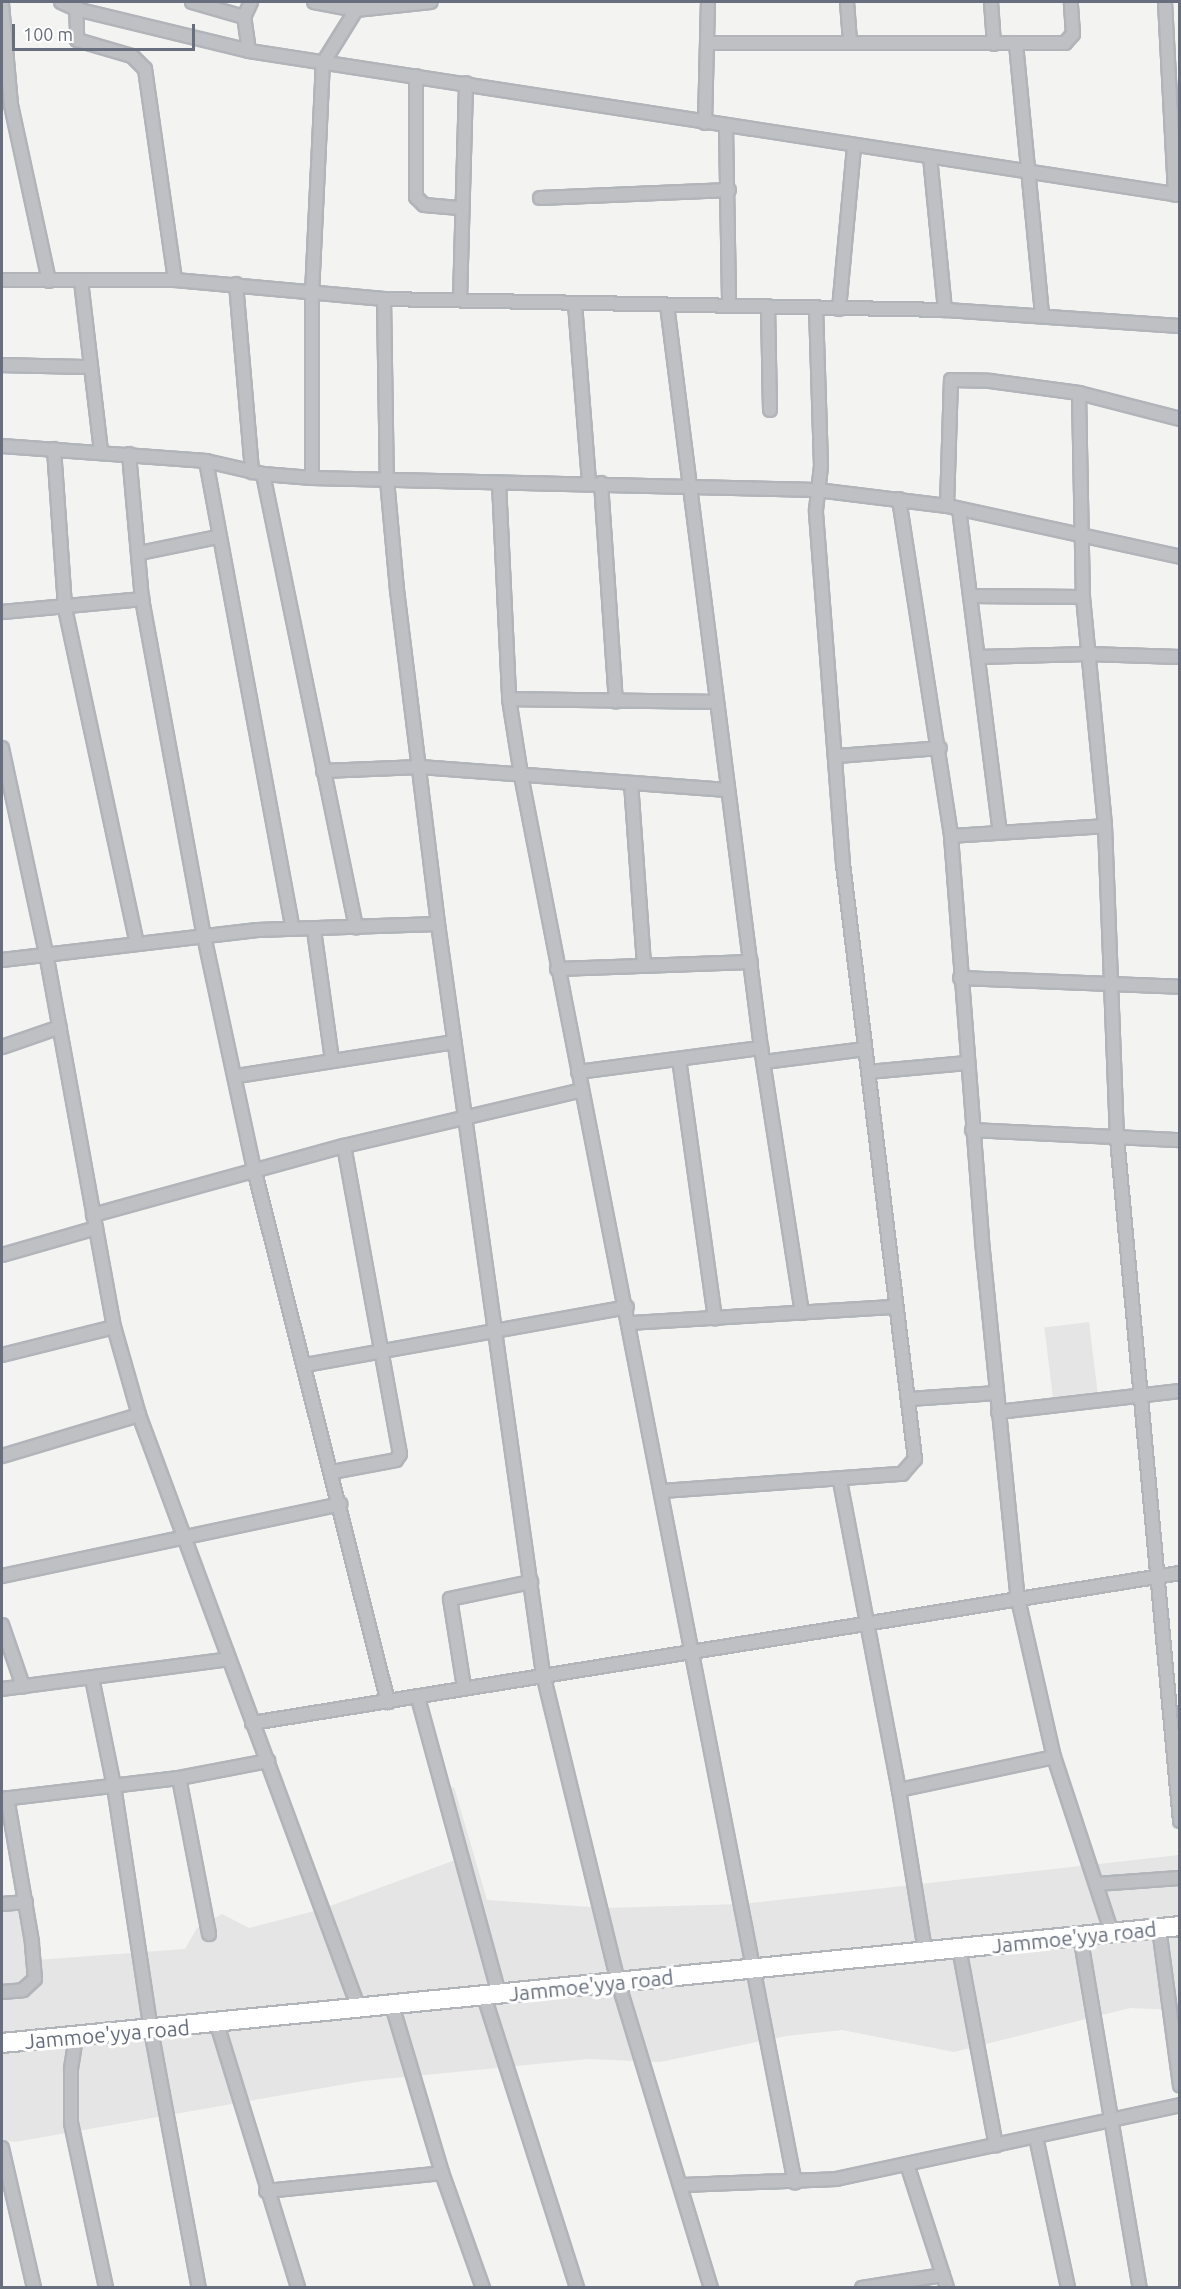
<!DOCTYPE html>
<style>
body{margin:0}
#map{position:relative;width:1181px;height:2289px;overflow:hidden;background:#f3f4f1;font-family:Ubuntu,sans-serif}
div>[style]{position:absolute}
.built>*{inset:0;background:#e4e5e4;transform-origin:0 0}
.roads{filter:drop-shadow(2px 0 #b1b4b9) drop-shadow(-2px 0 #b1b4b9) drop-shadow(0 2px #b1b4b9) drop-shadow(0 -2px #b1b4b9)}
.minor>*{height:12px;margin:-6px;padding:0 6px;transform-origin:6px;border-radius:6px;background:#bec0c4}
.secondary>*{height:18px;margin:-9px;padding:0 9px;transform-origin:9px;border-radius:9px;background:#fff}
span{translate:-50% -50%;white-space:nowrap;text-align:center;line-height:1.15;-webkit-text-stroke:6px #fff;paint-order:stroke}
.street-label{font-size:21px;color:#676f7e}
.frame{position:absolute;inset:0;border:3px solid #676f7e;pointer-events:none}
.scale{position:absolute;left:12px;top:24px;width:183px;height:27px;box-sizing:border-box;border:3px solid #676f7e;border-top:0;padding-left:8px;font-size:18px;line-height:21px;white-space:nowrap;color:#676f7e;-webkit-text-stroke:4px #fff;paint-order:stroke}
</style>
<div id="map">
<div class="built">
<i style="left:1089px;top:1322px;width:72px;height:45px;rotate:83deg"></i>
<i style="clip-path:polygon(454px 1787px,487px 1900px,606px 1908px,742px 1904px,1179px 1855px,1179px 2010px,1130px 2008px,954px 2052px,842px 2030px,786px 2036px,660px 2062px,588px 2059px,363px 2081px,15px 2142px,2px 2140px,2px 1904px,26px 1902px,36px 1960px,185px 1949px,197px 1928px,222px 1914px,249px 1928px,322px 1909px,458px 1859px,438px 1792px)"></i>
</div>
<div class="roads">
<div class="minor">
<i style="left:61px;top:2px;width:17px;rotate:25deg"></i>
<i style="left:76px;top:9px;width:178px;rotate:13.6deg"></i>
<i style="left:249px;top:51px;width:942px;rotate:8.79deg"></i>
<i style="left:192px;top:2px;width:54px;rotate:16.1deg"></i>
<i style="left:314px;top:2px;width:43px;rotate:10.8deg"></i>
<i style="left:356px;top:10px;width:75px;rotate:-6.1deg"></i>
<i style="left:847px;top:2px;width:40px;rotate:85.7deg"></i>
<i style="left:991px;top:2px;width:42px;rotate:85.9deg"></i>
<i style="left:1165px;top:2px;width:193px;rotate:87deg"></i>
<i style="left:76px;top:3px;width:37px;rotate:88deg"></i>
<i style="left:77px;top:40px;width:57px;rotate:16.2deg"></i>
<i style="left:132px;top:56px;width:18px;rotate:45deg"></i>
<i style="left:145px;top:69px;width:213px;rotate:81.9deg"></i>
<i style="left:2px;top:4px;width:101px;rotate:84.9deg"></i>
<i style="left:11px;top:105px;width:180px;rotate:77.8deg"></i>
<i style="left:708px;top:43px;width:357px"></i>
<i style="left:1065px;top:43px;width:12px;rotate:-48deg"></i>
<i style="left:1073px;top:34px;width:32px;rotate:-94deg"></i>
<i style="left:1016px;top:44px;width:271px;rotate:84.5deg"></i>
<i style="left:249px;top:51px;width:34px;rotate:-98deg"></i>
<i style="left:244px;top:17px;width:17px;rotate:-65deg"></i>
<i style="left:416px;top:76px;width:121px;rotate:90deg"></i>
<i style="left:416px;top:197px;width:11px;rotate:45deg"></i>
<i style="left:424px;top:205px;width:38px;rotate:5deg"></i>
<i style="left:705px;top:123px;width:121px;rotate:-88.6deg"></i>
<i style="left:726px;top:127px;width:178px;rotate:89deg"></i>
<i style="left:930px;top:157px;width:154px;rotate:84.4deg"></i>
<i style="left:540px;top:198px;width:189px;rotate:-2.4deg"></i>
<i style="left:2px;top:280px;width:173px"></i>
<i style="left:175px;top:280px;width:210px;rotate:5.2deg"></i>
<i style="left:384px;top:299px;width:561px;rotate:1.12deg"></i>
<i style="left:945px;top:310px;width:236px;rotate:3.9deg"></i>
<i style="left:81px;top:281px;width:172px;rotate:83.3deg"></i>
<i style="left:236px;top:284px;width:189px;rotate:85.1deg"></i>
<i style="left:384px;top:299px;width:181px;rotate:89.1deg"></i>
<i style="left:387px;top:480px;width:110px;rotate:84.8deg"></i>
<i style="left:397px;top:590px;width:337px;rotate:83deg"></i>
<i style="left:438px;top:924px;width:757px;rotate:82.03deg"></i>
<i style="left:543px;top:1674px;width:317px;rotate:76.3deg"></i>
<i style="left:618px;top:1982px;width:320px;rotate:73.1deg"></i>
<i style="left:460px;top:300px;width:217px;rotate:-88.4deg"></i>
<i style="left:575px;top:304px;width:180px;rotate:85.5deg"></i>
<i style="left:667px;top:305px;width:749px;rotate:82.79deg"></i>
<i style="left:761px;top:1048px;width:268px;rotate:81.2deg"></i>
<i style="left:768px;top:306px;width:104px;rotate:88.9deg"></i>
<i style="left:839px;top:309px;width:164px;rotate:-84.7deg"></i>
<i style="left:2px;top:365px;width:88px;rotate:1.3deg"></i>
<i style="left:1079px;top:393px;width:204px;rotate:88.9deg"></i>
<i style="left:1083px;top:597px;width:230px;rotate:84.5deg"></i>
<i style="left:1105px;top:826px;width:312px;rotate:87.8deg"></i>
<i style="left:1117px;top:1138px;width:686px;rotate:84.73deg"></i>
<i style="left:2px;top:446px;width:205px;rotate:4.2deg"></i>
<i style="left:206px;top:461px;width:58px;rotate:12.8deg"></i>
<i style="left:263px;top:474px;width:49px;rotate:4.7deg"></i>
<i style="left:312px;top:478px;width:505px;rotate:1.36deg"></i>
<i style="left:817px;top:490px;width:131px;rotate:7deg"></i>
<i style="left:947px;top:506px;width:239px;rotate:12.3deg"></i>
<i style="left:54px;top:449px;width:159px;rotate:86deg"></i>
<i style="left:65px;top:608px;width:343px;rotate:77.9deg"></i>
<i style="left:129px;top:454px;width:146px;rotate:84.9deg"></i>
<i style="left:142px;top:599px;width:343px;rotate:79.6deg"></i>
<i style="left:204px;top:936px;width:238px;rotate:77.9deg"></i>
<i style="left:254px;top:1169px;width:550px;rotate:75.89deg"></i>
<i style="left:206px;top:461px;width:476px;rotate:79.5deg"></i>
<i style="left:263px;top:474px;width:463px;rotate:78.4deg"></i>
<i style="left:312px;top:478px;width:184px;rotate:-90deg"></i>
<i style="left:312px;top:294px;width:231px;rotate:-87.3deg"></i>
<i style="left:323px;top:63px;width:62px;rotate:-58.1deg"></i>
<i style="left:356px;top:10px;width:8px;rotate:-90deg"></i>
<i style="left:499px;top:483px;width:216px;rotate:87.3deg"></i>
<i style="left:509px;top:699px;width:77px;rotate:81deg"></i>
<i style="left:521px;top:775px;width:1434px;rotate:78.99deg"></i>
<i style="left:601px;top:483px;width:219px;rotate:86.1deg"></i>
<i style="left:899px;top:499px;width:341px;rotate:81.2deg"></i>
<i style="left:951px;top:836px;width:406px;rotate:85.6deg"></i>
<i style="left:982px;top:1241px;width:360px;rotate:84.3deg"></i>
<i style="left:1018px;top:1599px;width:162px;rotate:77.2deg"></i>
<i style="left:1054px;top:1757px;width:185px;rotate:71.8deg"></i>
<i style="left:947px;top:506px;width:126px;rotate:-88.2deg"></i>
<i style="left:951px;top:380px;width:39px;rotate:1deg"></i>
<i style="left:990px;top:381px;width:90px;rotate:7.7deg"></i>
<i style="left:1079px;top:393px;width:104px;rotate:14.4deg"></i>
<i style="left:959px;top:509px;width:326px;rotate:82.8deg"></i>
<i style="left:140px;top:553px;width:80px;rotate:-11.6deg"></i>
<i style="left:970px;top:596px;width:113px;rotate:0.5deg"></i>
<i style="left:2px;top:612px;width:141px;rotate:-5.3deg"></i>
<i style="left:978px;top:657px;width:110px;rotate:-1.6deg"></i>
<i style="left:1088px;top:654px;width:92px;rotate:1.9deg"></i>
<i style="left:509px;top:699px;width:208px;rotate:0.8deg"></i>
<i style="left:2px;top:748px;width:210px;rotate:77.9deg"></i>
<i style="left:46px;top:953px;width:380px;rotate:79.7deg"></i>
<i style="left:114px;top:1327px;width:91px;rotate:74.1deg"></i>
<i style="left:139px;top:1415px;width:633px;rotate:69.68deg"></i>
<i style="left:837px;top:756px;width:103px;rotate:-4.4deg"></i>
<i style="left:323px;top:771px;width:97px;rotate:-2.4deg"></i>
<i style="left:420px;top:767px;width:308px;rotate:4.3deg"></i>
<i style="left:631px;top:783px;width:182px;rotate:85.9deg"></i>
<i style="left:951px;top:836px;width:154px;rotate:-3.7deg"></i>
<i style="left:314px;top:930px;width:131px;rotate:82.1deg"></i>
<i style="left:2px;top:960px;width:257px;rotate:-6.7deg"></i>
<i style="left:257px;top:930px;width:181px;rotate:-1.9deg"></i>
<i style="left:557px;top:969px;width:194px;rotate:-2.1deg"></i>
<i style="left:960px;top:978px;width:220px;rotate:2.3deg"></i>
<i style="left:2px;top:1047px;width:61px;rotate:-19deg"></i>
<i style="left:679px;top:1059px;width:262px;rotate:82.1deg"></i>
<i style="left:764px;top:1062px;width:102px;rotate:-7.3deg"></i>
<i style="left:578px;top:1072px;width:185px;rotate:-7.5deg"></i>
<i style="left:868px;top:1072px;width:99px;rotate:-5.2deg"></i>
<i style="left:237px;top:1076px;width:220px;rotate:-8.9deg"></i>
<i style="left:972px;top:1130px;width:208px;rotate:2.8deg"></i>
<i style="left:93px;top:1215px;width:260px;rotate:-15.4deg"></i>
<i style="left:344px;top:1146px;width:244px;rotate:-13.2deg"></i>
<i style="left:2px;top:1255px;width:98px;rotate:-16deg"></i>
<i style="left:630px;top:1323px;width:265px;rotate:-3.5deg"></i>
<i style="left:2px;top:1355px;width:115px;rotate:-14deg"></i>
<i style="left:305px;top:1365px;width:327px;rotate:-10.2deg"></i>
<i style="left:909px;top:1399px;width:88px;rotate:-3.9deg"></i>
<i style="left:998px;top:1412px;width:183px;rotate:-6.6deg"></i>
<i style="left:2px;top:1456px;width:143px;rotate:-16.7deg"></i>
<i style="left:332px;top:1472px;width:65px;rotate:-10.6deg"></i>
<i style="left:396px;top:1460px;width:7px;rotate:-56deg"></i>
<i style="left:400px;top:1454px;width:313px;rotate:-100.3deg"></i>
<i style="left:840px;top:1481px;width:315px;rotate:79.2deg"></i>
<i style="left:899px;top:1790px;width:163px;rotate:80.8deg"></i>
<i style="left:662px;top:1491px;width:241px;rotate:-4.1deg"></i>
<i style="left:902px;top:1474px;width:20px;rotate:-49deg"></i>
<i style="left:915px;top:1459px;width:599px;rotate:-96.9deg"></i>
<i style="left:843px;top:864px;width:355px;rotate:-94.4deg"></i>
<i style="left:816px;top:510px;width:44px;rotate:-83.5deg"></i>
<i style="left:821px;top:466px;width:158px;rotate:-91.8deg"></i>
<i style="left:2px;top:1576px;width:346px;rotate:-12deg"></i>
<i style="left:2px;top:1625px;width:65px;rotate:71deg"></i>
<i style="left:92px;top:1678px;width:110px;rotate:78.5deg"></i>
<i style="left:114px;top:1786px;width:247px;rotate:81.4deg"></i>
<i style="left:151px;top:2030px;width:262px;rotate:79.5deg"></i>
<i style="left:464px;top:1687px;width:89px;rotate:-99deg"></i>
<i style="left:450px;top:1599px;width:83px;rotate:-11.9deg"></i>
<i style="left:2px;top:1689px;width:229px;rotate:-7.5deg"></i>
<i style="left:418px;top:1698px;width:307px;rotate:74.7deg"></i>
<i style="left:252px;top:1723px;width:940px;rotate:-9.18deg"></i>
<i style="left:179px;top:1778px;width:159px;rotate:79.1deg"></i>
<i style="left:899px;top:1790px;width:158px;rotate:-12deg"></i>
<i style="left:2px;top:1799px;width:178px;rotate:-6.8deg"></i>
<i style="left:179px;top:1778px;width:91px;rotate:-10.8deg"></i>
<i style="left:1096px;top:1884px;width:84px;rotate:-4.1deg"></i>
<i style="left:2px;top:1904px;width:24px;rotate:-5deg"></i>
<i style="left:1159px;top:1928px;width:159px;rotate:82.4deg"></i>
<i style="left:1080px;top:1935px;width:358px;rotate:80.4deg"></i>
<i style="left:959px;top:1948px;width:201px;rotate:79.4deg"></i>
<i style="left:2px;top:1992px;width:21px;rotate:-5deg"></i>
<i style="left:23px;top:1990px;width:16px;rotate:-43deg"></i>
<i style="left:35px;top:1979px;width:37px;rotate:-95deg"></i>
<i style="left:32px;top:1942px;width:146px;rotate:-99.8deg"></i>
<i style="left:484px;top:1996px;width:306px;rotate:72.3deg"></i>
<i style="left:392px;top:2005px;width:175px;rotate:73.4deg"></i>
<i style="left:442px;top:2173px;width:122px;rotate:70.4deg"></i>
<i style="left:217px;top:2024px;width:276px;rotate:72.9deg"></i>
<i style="left:76px;top:2037px;width:33px;rotate:99deg"></i>
<i style="left:71px;top:2070px;width:53px;rotate:90deg"></i>
<i style="left:71px;top:2123px;width:169px;rotate:78deg"></i>
<i style="left:1036px;top:2137px;width:154px;rotate:78deg"></i>
<i style="left:2px;top:2148px;width:144px;rotate:77.1deg"></i>
<i style="left:907px;top:2164px;width:130px;rotate:72.1deg"></i>
<i style="left:683px;top:2185px;width:153px;rotate:-2.2deg"></i>
<i style="left:836px;top:2179px;width:352px;rotate:-12.1deg"></i>
<i style="left:266px;top:2191px;width:177px;rotate:-5.8deg"></i>
<i style="left:862px;top:2288px;width:82px;rotate:-9.1deg"></i>
</div>
<div class="secondary">
<i style="left:2px;top:2043px;width:1184px;rotate:-5.67deg"></i>
</div>
</div>
<div class="street-label">
<span style="left:1074px;top:1937px;rotate:-6deg">Jammoe'yya road</span>
<span style="left:591px;top:1985px;rotate:-6deg">Jammoe'yya road</span>
<span style="left:107px;top:2034px;rotate:-5deg">Jammoe'yya road</span>
</div>
<div class="frame"></div>
<div class="scale">100 m</div>
</div>
